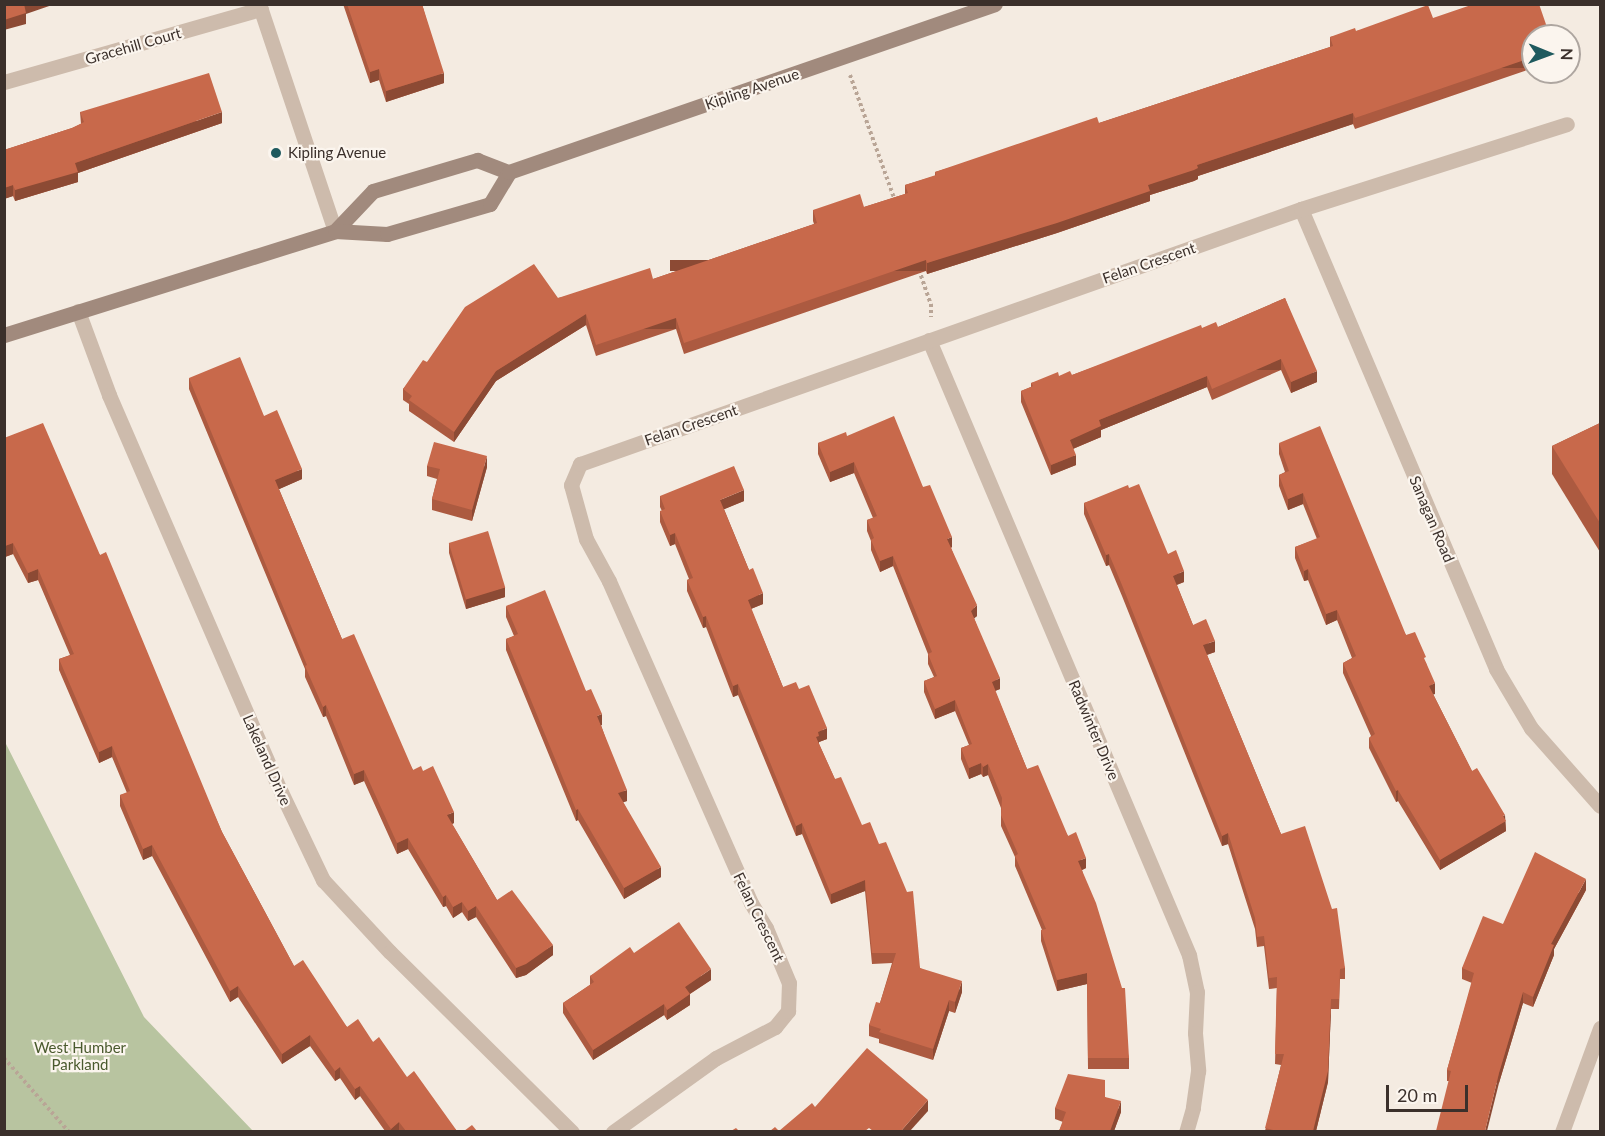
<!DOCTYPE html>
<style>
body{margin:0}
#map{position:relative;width:1605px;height:1136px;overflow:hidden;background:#f4ebe1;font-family:Lato,sans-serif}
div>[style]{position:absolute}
.green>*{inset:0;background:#b8c4a0}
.path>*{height:4px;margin-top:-2px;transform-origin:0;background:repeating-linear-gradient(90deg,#b9a596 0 3px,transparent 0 6px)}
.minor>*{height:15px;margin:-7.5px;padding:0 7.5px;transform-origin:7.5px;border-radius:7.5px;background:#cdbbac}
.tertiary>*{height:15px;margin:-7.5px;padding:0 7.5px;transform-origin:7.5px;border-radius:7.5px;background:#cdbbac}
.secondary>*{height:15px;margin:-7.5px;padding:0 7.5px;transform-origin:7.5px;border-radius:7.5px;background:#a18a7d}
.wall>*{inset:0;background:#ac5a40}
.shaded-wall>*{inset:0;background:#8c4a34;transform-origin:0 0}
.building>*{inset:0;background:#c8694b;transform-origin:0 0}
.dots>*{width:16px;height:16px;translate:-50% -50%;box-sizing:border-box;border:3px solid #fbf5ee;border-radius:50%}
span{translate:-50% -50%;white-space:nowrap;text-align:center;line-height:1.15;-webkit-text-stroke:4.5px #fbf5ee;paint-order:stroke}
.street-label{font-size:15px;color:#3b302b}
.poi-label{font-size:15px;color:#3b302b}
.left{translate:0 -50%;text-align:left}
.park-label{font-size:15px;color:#4a5a2e}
.frame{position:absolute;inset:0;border:6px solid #3b302b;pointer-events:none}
.north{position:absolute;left:1521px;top:24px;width:60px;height:60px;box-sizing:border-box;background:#fbf5ee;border:2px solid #aea6a0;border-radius:50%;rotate:91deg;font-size:16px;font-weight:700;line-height:24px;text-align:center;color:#3b302b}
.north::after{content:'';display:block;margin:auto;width:21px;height:27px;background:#1f5a5e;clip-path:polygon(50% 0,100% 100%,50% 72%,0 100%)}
.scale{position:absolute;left:1386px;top:1085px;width:82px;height:27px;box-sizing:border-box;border:3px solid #3b302b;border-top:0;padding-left:8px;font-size:18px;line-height:21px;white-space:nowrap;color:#3b302b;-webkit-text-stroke:4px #fbf5ee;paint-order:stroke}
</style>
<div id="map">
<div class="green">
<i style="clip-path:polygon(4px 740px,144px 1017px,253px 1131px,5px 1131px)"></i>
</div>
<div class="path">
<i style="left:850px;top:75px;width:134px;rotate:70.3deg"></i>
<i style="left:919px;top:270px;width:36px;rotate:71deg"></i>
<i style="left:931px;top:304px;width:13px;rotate:90deg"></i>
<i style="left:4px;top:1058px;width:98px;rotate:48.7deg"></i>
</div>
<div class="minor">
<i style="left:4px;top:82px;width:267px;rotate:-15.9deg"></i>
<i style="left:1301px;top:209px;width:500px;rotate:67deg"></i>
<i style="left:1496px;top:669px;width:69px;rotate:59.3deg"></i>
<i style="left:1531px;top:728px;width:104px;rotate:48.5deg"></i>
<i style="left:78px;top:311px;width:90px;rotate:69.7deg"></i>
<i style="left:109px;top:395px;width:433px;rotate:66.6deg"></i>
<i style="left:281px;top:792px;width:98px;rotate:64.5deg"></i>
<i style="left:323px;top:880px;width:98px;rotate:47.1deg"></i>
<i style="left:390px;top:952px;width:256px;rotate:44.7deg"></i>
<i style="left:929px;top:340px;width:668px;rotate:67.08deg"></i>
<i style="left:1189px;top:955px;width:38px;rotate:78deg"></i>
<i style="left:1197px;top:992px;width:41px;rotate:92.8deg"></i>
<i style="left:1195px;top:1033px;width:38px;rotate:85deg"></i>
<i style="left:1198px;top:1071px;width:37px;rotate:98deg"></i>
<i style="left:1193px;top:1108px;width:25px;rotate:106deg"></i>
<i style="left:613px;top:1132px;width:127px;rotate:-35.7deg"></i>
<i style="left:716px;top:1058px;width:67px;rotate:-27.7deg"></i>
<i style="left:775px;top:1027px;width:21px;rotate:-51deg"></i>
<i style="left:788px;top:1011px;width:28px;rotate:-88deg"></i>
<i style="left:789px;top:983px;width:60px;rotate:-112.7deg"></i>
<i style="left:766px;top:928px;width:29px;rotate:-121deg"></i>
<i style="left:751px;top:903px;width:352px;rotate:-113.8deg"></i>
<i style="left:609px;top:581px;width:48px;rotate:-118.7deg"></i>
<i style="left:586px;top:539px;width:56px;rotate:-105.5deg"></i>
<i style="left:571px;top:485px;width:23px;rotate:-67deg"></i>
<i style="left:580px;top:464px;width:765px;rotate:-19.48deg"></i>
<i style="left:1301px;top:209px;width:279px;rotate:-17.7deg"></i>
<i style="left:1562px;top:1132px;width:111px;rotate:-69.9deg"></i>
</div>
<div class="tertiary">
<i style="left:259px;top:4px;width:239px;rotate:71.5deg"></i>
</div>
<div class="secondary">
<i style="left:335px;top:231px;width:55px;rotate:-46.5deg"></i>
<i style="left:373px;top:191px;width:109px;rotate:-16.6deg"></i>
<i style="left:477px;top:160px;width:34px;rotate:21deg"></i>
<i style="left:4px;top:335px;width:347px;rotate:-17.4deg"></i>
<i style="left:335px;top:231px;width:52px;rotate:3.3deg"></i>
<i style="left:387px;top:234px;width:107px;rotate:-16.2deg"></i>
<i style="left:490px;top:204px;width:37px;rotate:-59deg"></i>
<i style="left:509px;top:172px;width:514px;rotate:-19.07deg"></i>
</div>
<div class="wall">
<i style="clip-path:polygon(343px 4px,422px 4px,444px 83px,386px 102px,379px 80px,370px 83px)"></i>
<i style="clip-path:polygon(1433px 18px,1533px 36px,1533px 68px,1355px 129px,1353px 124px,1198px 176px,1198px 179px,1194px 181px,1150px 195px,1150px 201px,1057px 233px,927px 274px,926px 271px,684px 354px,676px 329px,596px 356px,586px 325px,496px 381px,454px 442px,409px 411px,409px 404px,403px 400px,403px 389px,427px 362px,558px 298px,653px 279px,814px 224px,813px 221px,813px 210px,864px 207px,905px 194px,905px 185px,935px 176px,935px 172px,1099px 123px,1330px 47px,1330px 37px,1356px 31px)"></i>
<i style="clip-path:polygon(80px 112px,222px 123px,78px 173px,78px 182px,15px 201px,13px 196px,4px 199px,4px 150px,72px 128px,81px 124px)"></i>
<i style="clip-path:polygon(1285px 298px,1317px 382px,1291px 393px,1281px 370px,1212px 400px,1207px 387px,1101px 430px,1101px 437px,1073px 449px,1076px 465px,1051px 475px,1021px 402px,1021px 391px,1031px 387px,1031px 383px,1059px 376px,1072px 375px,1202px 328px,1218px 327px)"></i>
<i style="clip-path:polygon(189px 378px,264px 416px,302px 479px,279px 489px,342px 639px,413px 770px,423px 771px,454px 823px,452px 824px,497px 900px,553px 955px,526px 975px,516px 978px,476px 917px,468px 921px,462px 912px,453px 918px,446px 906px,443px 907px,408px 849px,397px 854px,364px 781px,354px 785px,326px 716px,323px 717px,305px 677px,305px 669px,189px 389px)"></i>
<i style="clip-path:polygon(1600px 423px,1600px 552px,1552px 474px,1552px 446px)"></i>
<i style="clip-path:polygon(847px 436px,923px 487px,952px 547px,951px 548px,977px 616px,974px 618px,1000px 689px,995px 691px,1027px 769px,1068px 836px,1086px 868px,1082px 870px,1129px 1058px,1129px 1069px,1088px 1069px,1087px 984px,1057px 991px,1041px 941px,1041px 930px,1042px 930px,1015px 866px,1015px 857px,1001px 826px,1001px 808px,988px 775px,983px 777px,981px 774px,969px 779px,961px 759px,961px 748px,969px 745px,955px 711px,935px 719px,924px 692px,924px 681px,934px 677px,928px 664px,928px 654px,893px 566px,880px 572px,871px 550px,871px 541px,867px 531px,867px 520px,873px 518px,854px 473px,830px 482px,818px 454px,818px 443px)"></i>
<i style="clip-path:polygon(4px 438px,100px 555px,222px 832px,294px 966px,347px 1027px,373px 1042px,457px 1131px,385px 1131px,360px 1096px,355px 1100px,340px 1078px,335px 1081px,310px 1046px,282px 1064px,238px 997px,230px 1002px,152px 856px,143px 860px,120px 806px,120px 795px,127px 793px,112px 757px,99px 763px,59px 670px,59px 659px,70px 655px,38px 580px,28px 583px,13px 554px,5px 557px,4px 555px)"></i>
<i style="clip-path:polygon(1279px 443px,1406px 635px,1426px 663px,1435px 694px,1433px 694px,1472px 771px,1505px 819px,1506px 831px,1440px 870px,1398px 801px,1396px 802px,1369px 748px,1369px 738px,1371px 736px,1343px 673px,1343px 663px,1352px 658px,1337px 620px,1326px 625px,1308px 580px,1304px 581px,1295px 558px,1295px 547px,1317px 539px,1303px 504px,1288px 510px,1279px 486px,1279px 475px,1285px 472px,1279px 454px)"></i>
<i style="clip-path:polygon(427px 466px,487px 467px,472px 521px,432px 510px,432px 499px,437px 479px,427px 476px)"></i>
<i style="clip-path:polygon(1129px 488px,1184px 582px,1177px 585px,1193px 625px,1215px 652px,1207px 655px,1281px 834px,1345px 968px,1345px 979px,1340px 979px,1339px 1009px,1331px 1009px,1328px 1082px,1316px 1131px,1265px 1131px,1281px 1065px,1275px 1064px,1277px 988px,1269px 989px,1264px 946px,1257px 947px,1255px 929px,1228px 844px,1222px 846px,1122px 596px,1109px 565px,1106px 566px,1084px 514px,1084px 503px)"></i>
<i style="clip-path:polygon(660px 496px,744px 501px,724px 509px,763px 604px,751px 609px,783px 687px,799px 689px,827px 739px,819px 742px,819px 744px,920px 968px,962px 992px,955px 1013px,949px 1011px,933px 1060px,879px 1043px,879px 1039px,869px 1036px,869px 1025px,880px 1003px,892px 963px,872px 964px,865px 891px,831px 904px,802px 834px,796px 836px,738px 695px,733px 697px,706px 627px,703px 628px,687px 591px,687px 580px,689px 579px,675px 544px,670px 546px,660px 522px,660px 511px,662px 511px,660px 507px)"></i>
<i style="clip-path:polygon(449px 543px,505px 597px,466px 609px,449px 553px)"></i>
<i style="clip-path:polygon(506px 606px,586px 691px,602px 725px,601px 725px,627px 801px,623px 802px,661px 877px,624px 899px,578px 820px,576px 821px,506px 650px,506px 639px,514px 636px,506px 617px)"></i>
<i style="clip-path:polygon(1586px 890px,1554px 949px,1554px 955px,1533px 1007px,1523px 1003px,1499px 1083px,1447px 1081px,1447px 1070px,1472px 983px,1462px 979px,1462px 968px,1503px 924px)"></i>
<i style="clip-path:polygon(634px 953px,711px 980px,690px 994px,690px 1005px,667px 1020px,664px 1015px,593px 1060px,563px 1013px,563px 1003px,590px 985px,590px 976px)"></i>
<i style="clip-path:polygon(1105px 1097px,1121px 1112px,1114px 1131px,1059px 1131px,1063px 1122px,1055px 1119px,1055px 1108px)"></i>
</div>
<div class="shaded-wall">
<i style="clip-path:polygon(55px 4px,26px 14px,26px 24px,4px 30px,4px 20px,23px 5px)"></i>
<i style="left:1533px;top:57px;width:11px;height:188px;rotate:90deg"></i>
<i style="clip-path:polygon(379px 69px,379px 80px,370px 83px,370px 72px)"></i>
<i style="clip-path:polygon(444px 73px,444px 83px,386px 102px,386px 91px)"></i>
<i style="clip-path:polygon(222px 112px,222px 123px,78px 173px,78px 182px,15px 201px,15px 190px,75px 163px)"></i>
<i style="clip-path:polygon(1353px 113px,1353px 124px,1198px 176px,1198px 179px,1194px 181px,1150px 195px,1150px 201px,1057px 233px,927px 274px,927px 263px,1148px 185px,1197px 165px)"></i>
<i style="clip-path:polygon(13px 185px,13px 196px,4px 199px,4px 188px)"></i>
<i style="left:926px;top:260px;width:11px;height:256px;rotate:90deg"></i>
<i style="clip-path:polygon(586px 314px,586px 325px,496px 381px,454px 442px,454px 432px,496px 371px)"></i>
<i style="left:676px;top:318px;width:11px;height:84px;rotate:90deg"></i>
<i style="left:1281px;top:359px;width:11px;height:75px;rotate:90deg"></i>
<i style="clip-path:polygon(1317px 371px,1317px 382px,1291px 393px,1291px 382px)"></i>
<i style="clip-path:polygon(1207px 376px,1207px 387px,1101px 430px,1101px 437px,1070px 450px,1070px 440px,1099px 420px)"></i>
<i style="clip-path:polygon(1076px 455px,1076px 465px,1051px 475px,1051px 465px)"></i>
<i style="clip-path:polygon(487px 456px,487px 467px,472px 521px,472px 510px)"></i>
<i style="clip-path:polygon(854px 462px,854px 473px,830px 482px,830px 472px)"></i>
<i style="clip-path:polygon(302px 469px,302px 479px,275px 491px,275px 480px)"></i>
<i style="clip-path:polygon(744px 490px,744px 501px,720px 511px,720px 500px)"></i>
<i style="clip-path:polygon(1303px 493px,1303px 504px,1288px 510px,1288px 499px)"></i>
<i style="clip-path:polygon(675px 533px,675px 544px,670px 546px,670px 535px)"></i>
<i style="clip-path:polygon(952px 537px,952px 547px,947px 549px,947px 539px)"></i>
<i style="clip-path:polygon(13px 543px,13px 554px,5px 557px,5px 546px)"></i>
<i style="clip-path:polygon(1109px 554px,1109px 565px,1106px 566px,1106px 555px)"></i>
<i style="clip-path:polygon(893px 556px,893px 566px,880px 572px,880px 561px)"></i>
<i style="clip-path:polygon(38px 569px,38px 580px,28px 583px,28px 573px)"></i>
<i style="clip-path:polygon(1308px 569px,1308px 580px,1304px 581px,1304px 571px)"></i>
<i style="clip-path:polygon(1184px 571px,1184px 582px,1173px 586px,1173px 576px)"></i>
<i style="clip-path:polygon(505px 587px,505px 597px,466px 609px,466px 598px)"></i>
<i style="clip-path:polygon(763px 593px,763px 604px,748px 610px,748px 600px)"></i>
<i style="clip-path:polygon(977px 605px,977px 616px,971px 621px,971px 611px)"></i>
<i style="clip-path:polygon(1337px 610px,1337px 620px,1326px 625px,1326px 614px)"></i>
<i style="clip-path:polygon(706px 616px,706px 627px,703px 628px,703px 617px)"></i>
<i style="clip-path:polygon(1215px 641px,1215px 652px,1203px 656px,1203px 645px)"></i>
<i style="clip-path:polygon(1000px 678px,1000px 689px,992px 692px,992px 682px)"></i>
<i style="clip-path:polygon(1435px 683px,1435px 694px,1429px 696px,1429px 686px)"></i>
<i style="clip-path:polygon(738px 684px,738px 695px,733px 697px,733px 686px)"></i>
<i style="clip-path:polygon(955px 700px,955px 711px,935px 719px,935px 709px)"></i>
<i style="clip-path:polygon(326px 705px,326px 716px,323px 717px,323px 707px)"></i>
<i style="clip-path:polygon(602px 714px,602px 725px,597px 727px,597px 716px)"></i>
<i style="clip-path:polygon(827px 728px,827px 739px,819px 742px,819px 747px,816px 737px,818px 732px)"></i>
<i style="clip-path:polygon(112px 746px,112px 757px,99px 763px,99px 752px)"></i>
<i style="clip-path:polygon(981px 763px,981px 774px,969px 779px,969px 768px)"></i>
<i style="clip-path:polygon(988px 764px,988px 775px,983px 777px,983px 767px)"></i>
<i style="clip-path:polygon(364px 770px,364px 781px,354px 785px,354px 774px)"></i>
<i style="clip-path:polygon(627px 790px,627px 801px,618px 804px,618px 793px)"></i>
<i style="clip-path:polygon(1398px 790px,1398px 801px,1396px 802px,1396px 791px)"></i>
<i style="clip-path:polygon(578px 809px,578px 820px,576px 821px,576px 810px)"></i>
<i style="clip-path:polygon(454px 812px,454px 823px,447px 826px,447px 815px)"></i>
<i style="clip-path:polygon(1505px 815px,1506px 831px,1440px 870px,1440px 860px)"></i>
<i style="clip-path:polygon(802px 823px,802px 834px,796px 836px,796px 826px)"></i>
<i style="clip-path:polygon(1228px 833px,1228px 844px,1222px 846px,1222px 836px)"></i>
<i style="clip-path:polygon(408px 838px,408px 849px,397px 854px,397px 843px)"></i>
<i style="clip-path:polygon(152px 845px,152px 856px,143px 860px,143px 849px)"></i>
<i style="clip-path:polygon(1086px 858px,1086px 868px,1078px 872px,1078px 861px)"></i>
<i style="clip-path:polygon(661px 867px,661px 877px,624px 899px,624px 888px)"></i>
<i style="clip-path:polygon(1586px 879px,1586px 890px,1554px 949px,1554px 955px,1533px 1007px,1533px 997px,1551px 944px)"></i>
<i style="clip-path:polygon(865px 880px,865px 891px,831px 904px,831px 894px)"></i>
<i style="clip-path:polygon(446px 895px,446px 906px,443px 907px,443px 897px)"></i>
<i style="clip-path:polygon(462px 902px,462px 912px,453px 918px,453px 907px)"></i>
<i style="clip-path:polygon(476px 906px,476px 917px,468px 921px,468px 911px)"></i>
<i style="clip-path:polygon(553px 945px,553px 955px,526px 975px,516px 978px,516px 968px)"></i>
<i style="clip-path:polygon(711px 969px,711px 980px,685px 997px,685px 987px)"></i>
<i style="clip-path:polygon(1087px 973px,1087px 984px,1057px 991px,1057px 980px)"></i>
<i style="clip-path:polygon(962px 981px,962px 992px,955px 1013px,955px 1002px)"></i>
<i style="clip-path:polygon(238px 986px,238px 997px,230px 1002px,230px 991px)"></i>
<i style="clip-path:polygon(1523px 992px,1523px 1003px,1499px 1083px,1487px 1131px,1485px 1131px,1499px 1073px)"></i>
<i style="clip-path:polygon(690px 994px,690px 1005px,667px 1020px,667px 1010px)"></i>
<i style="clip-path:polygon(949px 1000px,949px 1011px,933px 1060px,933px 1049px)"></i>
<i style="clip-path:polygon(664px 1004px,664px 1015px,593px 1060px,593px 1050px)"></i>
<i style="clip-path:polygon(1331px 1009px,1328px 1082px,1316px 1131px,1313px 1131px)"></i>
<i style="clip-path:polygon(310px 1035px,310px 1046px,282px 1064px,282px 1054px)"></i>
<i style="clip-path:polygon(340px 1067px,340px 1078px,335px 1081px,335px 1071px)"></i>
<i style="clip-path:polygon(360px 1086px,360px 1096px,355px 1100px,355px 1089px)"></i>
<i style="clip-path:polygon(928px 1100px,928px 1111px,910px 1131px,901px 1131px)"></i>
<i style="clip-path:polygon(1121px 1101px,1121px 1112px,1114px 1131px,1110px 1131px)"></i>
<i style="clip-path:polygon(399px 1122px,399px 1131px,391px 1131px,391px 1129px)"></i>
</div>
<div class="building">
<i style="clip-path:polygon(4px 4px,24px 4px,26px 13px,4px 20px)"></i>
<i style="clip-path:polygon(347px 4px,422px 4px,444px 73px,386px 91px,379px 69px,370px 72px)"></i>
<i style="clip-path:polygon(1474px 4px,1539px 4px,1550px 36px,1533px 36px,1533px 57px,1355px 118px,1353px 113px,1197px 165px,1198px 168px,1194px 170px,1148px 185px,1150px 191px,1057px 223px,927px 263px,926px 260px,684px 343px,676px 318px,596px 345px,586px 314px,496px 371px,454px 432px,409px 400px,412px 396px,403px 389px,423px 360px,427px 362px,465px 307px,534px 264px,558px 298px,650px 268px,653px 279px,817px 223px,813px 210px,860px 194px,864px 207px,908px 193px,905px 185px,936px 175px,935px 172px,1097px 117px,1099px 123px,1333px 46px,1330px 37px,1355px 28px,1356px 31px,1428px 5px,1433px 18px)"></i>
<i style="clip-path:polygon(209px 73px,222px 112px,75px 163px,78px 172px,15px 190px,13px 185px,4px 188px,4px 150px,72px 128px,84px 122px,80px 112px)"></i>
<i style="clip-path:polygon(1285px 298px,1317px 371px,1291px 382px,1281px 359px,1212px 389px,1207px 376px,1099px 420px,1101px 426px,1070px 440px,1076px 455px,1051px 465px,1021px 391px,1033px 386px,1031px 383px,1058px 372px,1059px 376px,1070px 371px,1072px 375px,1201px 325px,1202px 328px,1216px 322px,1218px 327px)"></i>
<i style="clip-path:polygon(240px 357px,264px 416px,277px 410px,302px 469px,275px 480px,342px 639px,354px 634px,413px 770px,421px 766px,423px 771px,433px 766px,454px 812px,447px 815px,497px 900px,512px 890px,553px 945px,526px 964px,516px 968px,476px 906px,468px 911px,462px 902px,453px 907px,446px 895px,443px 897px,408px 838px,397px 843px,364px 770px,354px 774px,326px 705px,323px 707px,305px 666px,307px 665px,189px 378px)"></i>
<i style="clip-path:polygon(894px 416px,923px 487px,930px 485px,952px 537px,947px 539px,977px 605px,971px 611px,1000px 678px,992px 682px,1027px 769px,1038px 765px,1068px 836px,1076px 832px,1086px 858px,1078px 861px,1096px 903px,1122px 988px,1125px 988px,1129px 1058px,1088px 1058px,1087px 973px,1057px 980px,1041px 930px,1046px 929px,1015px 856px,1018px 854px,1001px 815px,1002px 798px,988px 764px,983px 767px,981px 763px,969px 768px,961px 748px,972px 744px,955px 700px,935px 709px,924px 681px,937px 676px,928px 654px,932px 652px,893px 556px,880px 561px,871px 540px,874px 538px,867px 520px,877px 516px,854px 462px,830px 472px,818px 443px,846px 432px,847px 436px)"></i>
<i style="clip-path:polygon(43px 423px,100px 555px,106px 552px,222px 832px,294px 966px,303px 960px,347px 1027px,358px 1019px,373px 1042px,379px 1037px,407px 1077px,414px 1071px,457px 1131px,406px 1131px,399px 1122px,391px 1129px,360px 1086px,355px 1089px,340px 1067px,335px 1071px,310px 1035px,282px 1054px,238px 986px,230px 991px,152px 845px,143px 849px,120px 795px,130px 791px,112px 746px,99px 752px,59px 659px,74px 654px,38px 569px,28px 573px,13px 543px,5px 546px,4px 545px,4px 438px)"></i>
<i style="clip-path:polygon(1600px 423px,1600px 523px,1552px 446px)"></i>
<i style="clip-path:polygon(1320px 426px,1406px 635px,1415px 632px,1426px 657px,1424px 658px,1435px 683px,1429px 686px,1472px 771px,1477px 768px,1505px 815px,1503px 816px,1506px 821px,1440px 860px,1398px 790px,1396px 791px,1369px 738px,1375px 734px,1343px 663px,1356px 656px,1337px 610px,1326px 614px,1308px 569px,1304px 571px,1295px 547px,1320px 537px,1303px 493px,1288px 499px,1279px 475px,1289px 471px,1279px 443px)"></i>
<i style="clip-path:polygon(434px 442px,487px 456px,472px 510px,432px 499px,440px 469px,427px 466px)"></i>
<i style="clip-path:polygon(734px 466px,744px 490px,720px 500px,749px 570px,753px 568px,763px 593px,748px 600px,783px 687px,796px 682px,799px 689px,809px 685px,827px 728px,818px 732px,819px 736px,816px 737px,835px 779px,841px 777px,862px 825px,870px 822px,879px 844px,886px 842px,907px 892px,913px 891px,920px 968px,962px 981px,955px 1002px,949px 1000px,933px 1049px,879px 1032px,881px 1029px,869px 1025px,876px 1002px,880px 1003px,896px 953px,872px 953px,865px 880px,831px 894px,802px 823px,796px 826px,738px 684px,733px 686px,706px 616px,703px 617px,687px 580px,693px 578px,675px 533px,670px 535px,660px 511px,665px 509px,660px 496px)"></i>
<i style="clip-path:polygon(1139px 484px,1168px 554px,1176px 550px,1184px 571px,1173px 576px,1193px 625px,1206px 619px,1215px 641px,1203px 645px,1281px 834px,1305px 826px,1332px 909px,1337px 908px,1345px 968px,1340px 969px,1339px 999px,1331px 999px,1328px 1071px,1313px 1131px,1277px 1131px,1265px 1128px,1284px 1054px,1275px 1054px,1277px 977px,1269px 978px,1264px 936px,1257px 937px,1255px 918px,1228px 833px,1222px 836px,1122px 585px,1109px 554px,1106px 555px,1084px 503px,1128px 485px,1129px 488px)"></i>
<i style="left:488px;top:531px;width:59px;height:41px;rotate:73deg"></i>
<i style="clip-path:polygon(545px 590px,586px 691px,591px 689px,602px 714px,597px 716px,627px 790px,618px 793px,661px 867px,624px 888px,578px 809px,576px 810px,506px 639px,518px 634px,506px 606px)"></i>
<i style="clip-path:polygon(1535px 852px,1586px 879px,1551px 944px,1554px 945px,1533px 997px,1523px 992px,1499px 1073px,1485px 1131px,1436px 1131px,1451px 1071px,1447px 1070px,1474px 973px,1462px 968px,1483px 916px,1503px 924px)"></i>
<i style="clip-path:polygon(679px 922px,711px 969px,685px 987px,690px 994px,667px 1010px,664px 1004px,593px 1050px,563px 1003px,594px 982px,590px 976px,630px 947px,634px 953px)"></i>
<i style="clip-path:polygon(867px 1048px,928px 1100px,901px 1131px,873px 1131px,869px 1128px,865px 1131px,770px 1131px,775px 1127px,779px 1131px,812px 1103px,815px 1107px)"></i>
<i style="clip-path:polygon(1068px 1074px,1105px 1080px,1105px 1097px,1121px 1101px,1110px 1131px,1059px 1131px,1066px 1112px,1055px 1108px)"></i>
<i style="clip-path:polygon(472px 1125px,477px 1131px,464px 1131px)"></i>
<i style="clip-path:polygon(736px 1128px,739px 1131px,731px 1131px)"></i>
</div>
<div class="dots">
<i style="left:276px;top:153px;background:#1f5a5e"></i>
</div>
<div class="street-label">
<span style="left:133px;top:46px;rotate:-16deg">Gracehill Court</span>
<span style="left:752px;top:89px;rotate:-19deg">Kipling Avenue</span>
<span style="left:1149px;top:263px;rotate:-19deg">Felan Crescent</span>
<span style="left:691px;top:425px;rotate:-19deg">Felan Crescent</span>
<span style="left:1432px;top:519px;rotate:67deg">Sanagan Road</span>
<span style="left:1094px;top:730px;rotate:67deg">Radwinter Drive</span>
<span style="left:267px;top:760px;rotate:66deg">Lakeland Drive</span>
<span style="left:759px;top:917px;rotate:64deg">Felan Crescent</span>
</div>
<div class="poi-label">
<span class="left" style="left:288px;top:153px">Kipling Avenue</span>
</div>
<div class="park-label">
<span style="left:80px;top:1056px">West Humber<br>Parkland</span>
</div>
<div class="frame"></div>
<div class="north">N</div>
<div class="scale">20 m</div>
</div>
